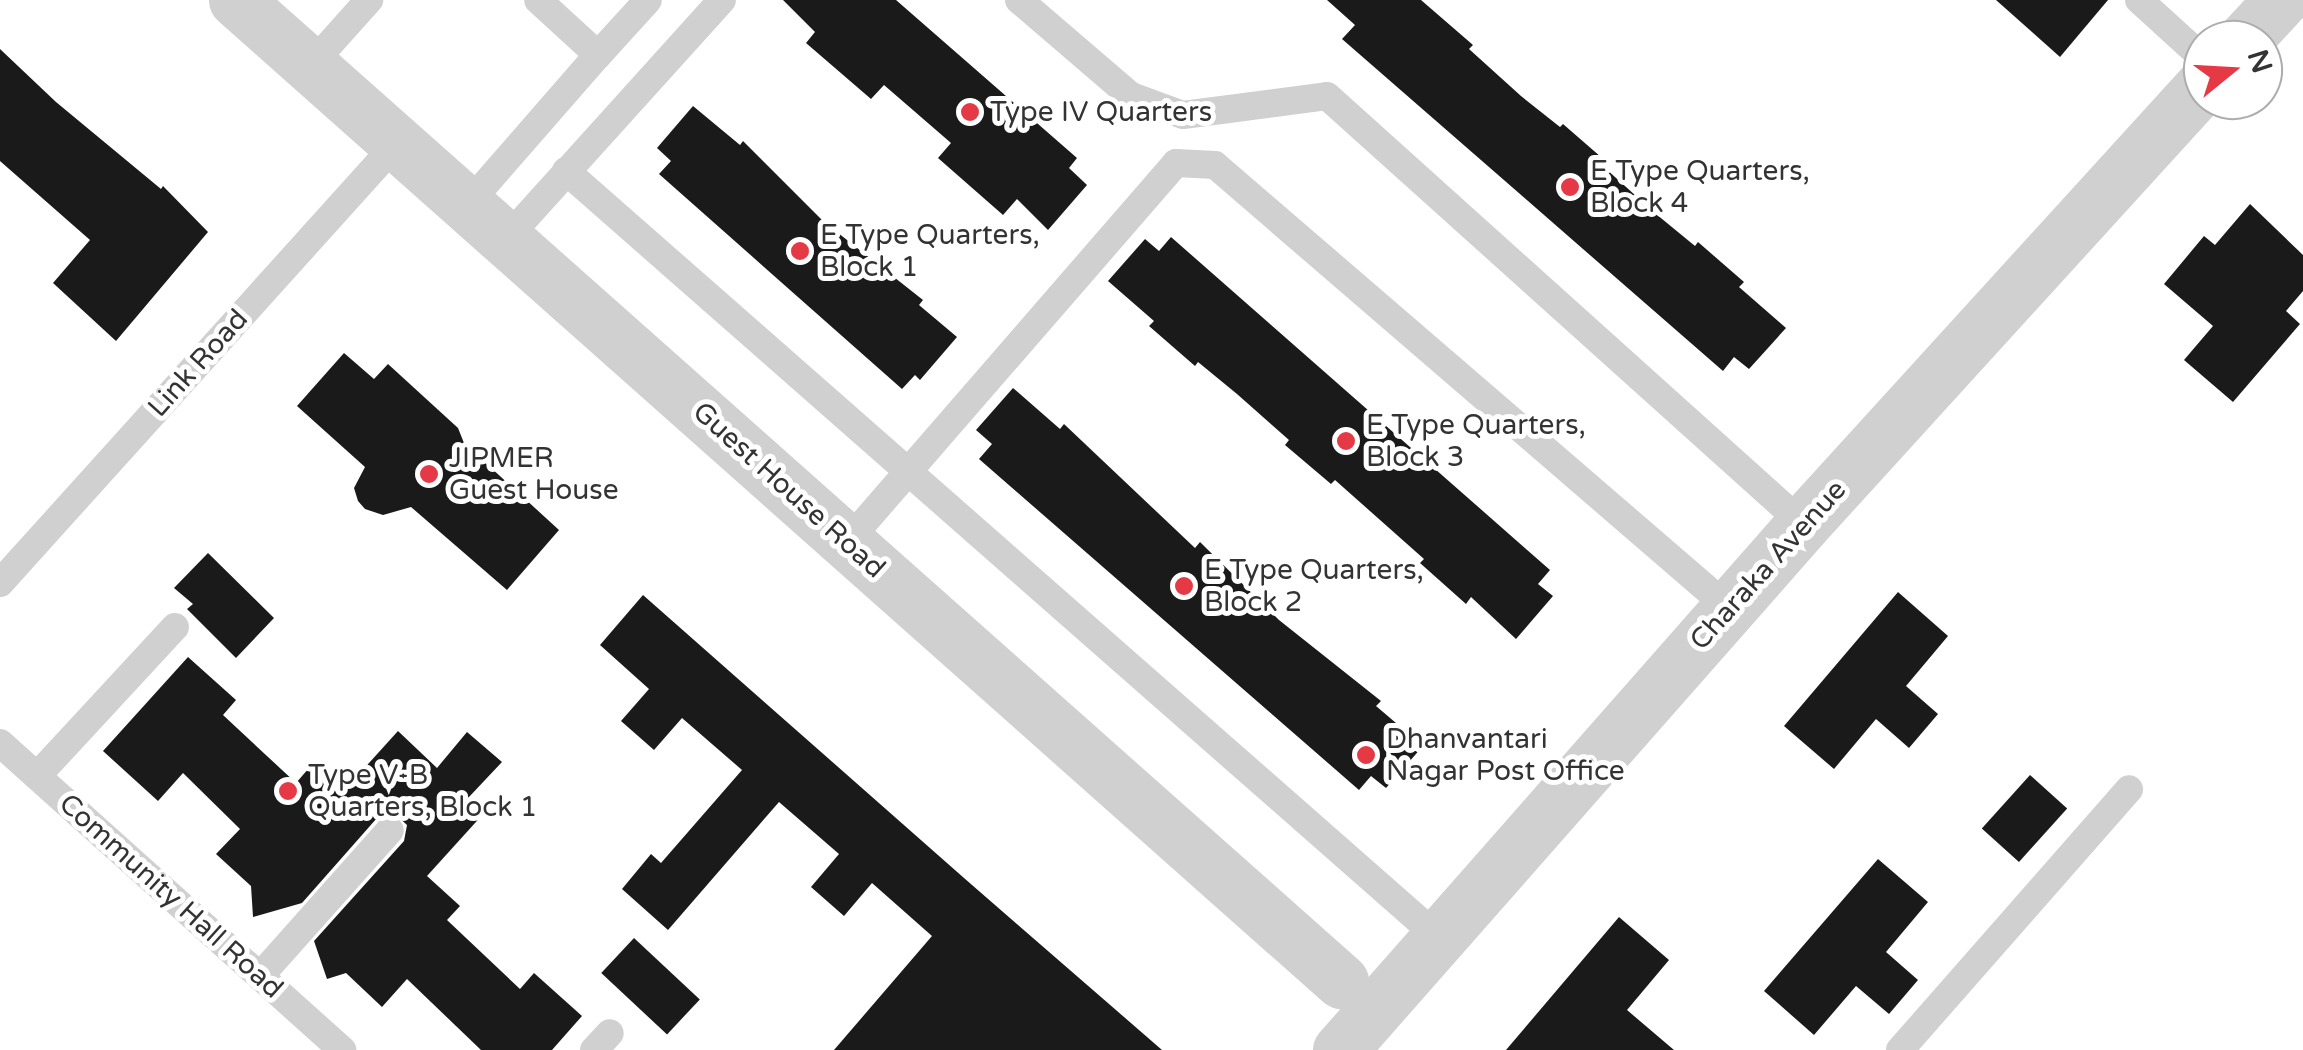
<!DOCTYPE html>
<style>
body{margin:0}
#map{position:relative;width:2303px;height:1050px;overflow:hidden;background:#fff;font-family:"Varela Round",sans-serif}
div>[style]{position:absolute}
.building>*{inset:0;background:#1a1a1a;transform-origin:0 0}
.service>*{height:28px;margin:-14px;padding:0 14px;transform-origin:14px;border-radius:14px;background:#d0d0d0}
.minor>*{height:55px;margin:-27.5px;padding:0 27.5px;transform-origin:27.5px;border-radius:27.5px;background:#d0d0d0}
.dots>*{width:28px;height:28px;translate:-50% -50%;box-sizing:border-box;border:5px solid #fff;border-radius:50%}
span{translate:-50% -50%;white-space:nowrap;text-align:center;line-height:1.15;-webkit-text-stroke:10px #fff;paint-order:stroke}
.poi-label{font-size:28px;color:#333}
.left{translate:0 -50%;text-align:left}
.street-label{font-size:28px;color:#333}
.north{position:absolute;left:2183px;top:20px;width:100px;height:100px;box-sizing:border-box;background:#fff;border:2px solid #adadad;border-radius:50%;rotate:72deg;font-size:28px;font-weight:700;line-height:40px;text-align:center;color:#333}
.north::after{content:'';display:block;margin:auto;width:35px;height:45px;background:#e63946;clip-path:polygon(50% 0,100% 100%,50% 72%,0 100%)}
</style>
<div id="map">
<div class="building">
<i style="clip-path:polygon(783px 0,896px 0,1077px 158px,1069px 168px,1087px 185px,1048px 230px,1017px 199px,1003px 215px,938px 158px,951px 143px,884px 85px,871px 99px,806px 43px,815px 32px)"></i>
<i style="clip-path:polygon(1327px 0,1421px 0,1473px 45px,1469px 49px,1521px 96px,1560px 127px,1563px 124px,1609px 164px,1605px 168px,1656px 214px,1695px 246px,1698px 242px,1744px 282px,1739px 287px,1786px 328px,1749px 369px,1734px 357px,1723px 371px,1342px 39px,1355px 25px)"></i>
<i style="clip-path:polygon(1996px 0,2108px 0,2060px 57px)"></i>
<i style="clip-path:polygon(0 49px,56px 102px,161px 189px,163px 186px,208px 232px,116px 341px,53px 283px,90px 240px,0 161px)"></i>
<i style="clip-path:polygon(693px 106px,740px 145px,743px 141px,823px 221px,923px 300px,919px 305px,957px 337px,920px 380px,915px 375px,902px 389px,659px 174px,671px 161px,657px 148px)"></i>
<i style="clip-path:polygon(2250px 204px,2303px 255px,2303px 291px,2286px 311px,2300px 324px,2233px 402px,2184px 360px,2213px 326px,2164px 284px,2204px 236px,2215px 245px)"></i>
<i style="clip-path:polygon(1171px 237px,1550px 570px,1538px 584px,1553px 596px,1516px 639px,1471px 597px,1466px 604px,1420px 563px,1424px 559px,1335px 480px,1331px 484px,1285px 445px,1289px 440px,1237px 394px,1198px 362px,1195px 366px,1149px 326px,1154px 321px,1108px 281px,1145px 239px,1159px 251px)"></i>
<i style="clip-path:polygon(344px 353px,374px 379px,388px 364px,458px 428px,464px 443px,559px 530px,507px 590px,411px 507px,383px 515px,365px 509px,358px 501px,354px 488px,365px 467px,297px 406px)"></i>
<i style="clip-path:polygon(1013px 388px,1060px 429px,1064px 424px,1195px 548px,1200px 542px,1279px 620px,1381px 701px,1376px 706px,1423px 746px,1386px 788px,1371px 776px,1359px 790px,979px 459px,992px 444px,976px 430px)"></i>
<i style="clip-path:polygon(208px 553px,274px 618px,236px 658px,187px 609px,193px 604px,174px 588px)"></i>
<i style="clip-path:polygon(1898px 592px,1948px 636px,1906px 686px,1938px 714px,1909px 748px,1876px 719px,1834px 769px,1784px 726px)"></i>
<i style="clip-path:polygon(643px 595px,964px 878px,1162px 1050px,834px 1050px,932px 936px,872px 883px,844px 916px,811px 887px,839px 854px,779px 802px,668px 930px,622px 889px,651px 854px,661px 863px,742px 770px,682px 718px,654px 750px,621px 721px,649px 689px,600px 645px)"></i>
<i style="clip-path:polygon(188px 657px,236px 700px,223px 715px,296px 783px,309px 768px,340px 795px,398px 731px,437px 768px,467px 732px,502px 762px,469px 797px,485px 812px,427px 876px,460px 906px,447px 920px,520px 989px,534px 973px,582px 1016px,552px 1050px,481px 1050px,407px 979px,382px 1007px,346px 973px,327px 979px,314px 941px,404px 841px,407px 825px,394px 813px,377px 818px,302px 903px,253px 917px,251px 886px,216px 854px,240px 829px,183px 773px,158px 801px,103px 751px)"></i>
<i style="left:2030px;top:775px;width:50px;height:72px;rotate:42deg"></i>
<i style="clip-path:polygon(1878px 859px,1928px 902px,1886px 952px,1918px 980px,1889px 1014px,1856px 986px,1814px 1035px,1764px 991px)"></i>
<i style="clip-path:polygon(1619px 917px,1669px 960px,1627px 1010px,1674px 1050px,1506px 1050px)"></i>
<i style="left:634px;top:938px;width:90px;height:48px;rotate:43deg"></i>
</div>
<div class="service">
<i style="left:1019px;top:0;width:148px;rotate:40.6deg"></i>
<i style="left:1131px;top:96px;width:55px;rotate:20.1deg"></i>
<i style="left:1183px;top:115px;width:145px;rotate:-7.5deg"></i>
<i style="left:1327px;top:96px;width:640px;rotate:41.96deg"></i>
<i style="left:2139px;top:0;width:86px;rotate:42.2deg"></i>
<i style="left:598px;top:55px;width:74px;rotate:-47.7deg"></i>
<i style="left:310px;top:66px;width:89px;rotate:-48.2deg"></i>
<i style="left:566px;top:171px;width:1161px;rotate:41.3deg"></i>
<i style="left:467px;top:205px;width:199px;rotate:-48.9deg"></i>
<i style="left:598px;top:55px;width:81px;rotate:-137.5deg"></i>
<i style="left:506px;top:239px;width:322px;rotate:-47.9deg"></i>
<i style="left:847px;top:542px;width:502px;rotate:-49.04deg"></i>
<i style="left:1176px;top:163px;width:39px;rotate:3deg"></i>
<i style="left:1215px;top:165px;width:679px;rotate:40.76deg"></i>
<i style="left:0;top:583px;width:593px;rotate:-47.94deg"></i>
<i style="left:0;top:743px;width:460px;rotate:41.9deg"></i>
<i style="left:37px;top:776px;width:203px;rotate:-47.2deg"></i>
<i style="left:260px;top:976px;width:195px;rotate:-48.3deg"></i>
<i style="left:594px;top:1050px;width:23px;rotate:-47deg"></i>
<i style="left:1900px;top:1050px;width:347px;rotate:-48.7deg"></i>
</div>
<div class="minor">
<i style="left:236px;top:0;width:1478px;rotate:41.6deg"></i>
<i style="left:2244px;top:40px;width:54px;rotate:-47.2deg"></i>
<i style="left:1340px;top:1050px;width:701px;rotate:-48.64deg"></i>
<i style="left:1803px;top:524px;width:594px;rotate:-47.66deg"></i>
</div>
<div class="dots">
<i style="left:970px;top:112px;background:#e63946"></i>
<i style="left:1570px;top:187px;background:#e63946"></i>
<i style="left:800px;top:251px;background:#e63946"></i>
<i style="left:1346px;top:441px;background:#e63946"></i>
<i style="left:429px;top:474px;background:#e63946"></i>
<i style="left:1184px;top:586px;background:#e63946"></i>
<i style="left:1366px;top:755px;background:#e63946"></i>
<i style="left:288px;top:791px;background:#e63946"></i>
</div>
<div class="poi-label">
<span class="left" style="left:990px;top:112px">Type IV Quarters</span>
<span class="left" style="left:1590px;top:187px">E Type Quarters,<br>Block 4</span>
<span class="left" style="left:820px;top:251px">E Type Quarters,<br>Block 1</span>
<span class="left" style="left:1366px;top:441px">E Type Quarters,<br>Block 3</span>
<span class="left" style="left:449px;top:474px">JIPMER<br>Guest House</span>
<span class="left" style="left:1204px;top:586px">E Type Quarters,<br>Block 2</span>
<span class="left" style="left:1386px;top:755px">Dhanvantari<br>Nagar Post Office</span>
<span class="left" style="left:308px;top:791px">Type V-B<br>Quarters, Block 1</span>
</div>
<div class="street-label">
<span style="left:198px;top:363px;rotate:-48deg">Link Road</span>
<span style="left:789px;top:490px;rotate:42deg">Guest House Road</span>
<span style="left:1768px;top:565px;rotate:-48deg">Charaka Avenue</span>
<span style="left:171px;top:896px;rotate:42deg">Community Hall Road</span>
</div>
<div class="north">N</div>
</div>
